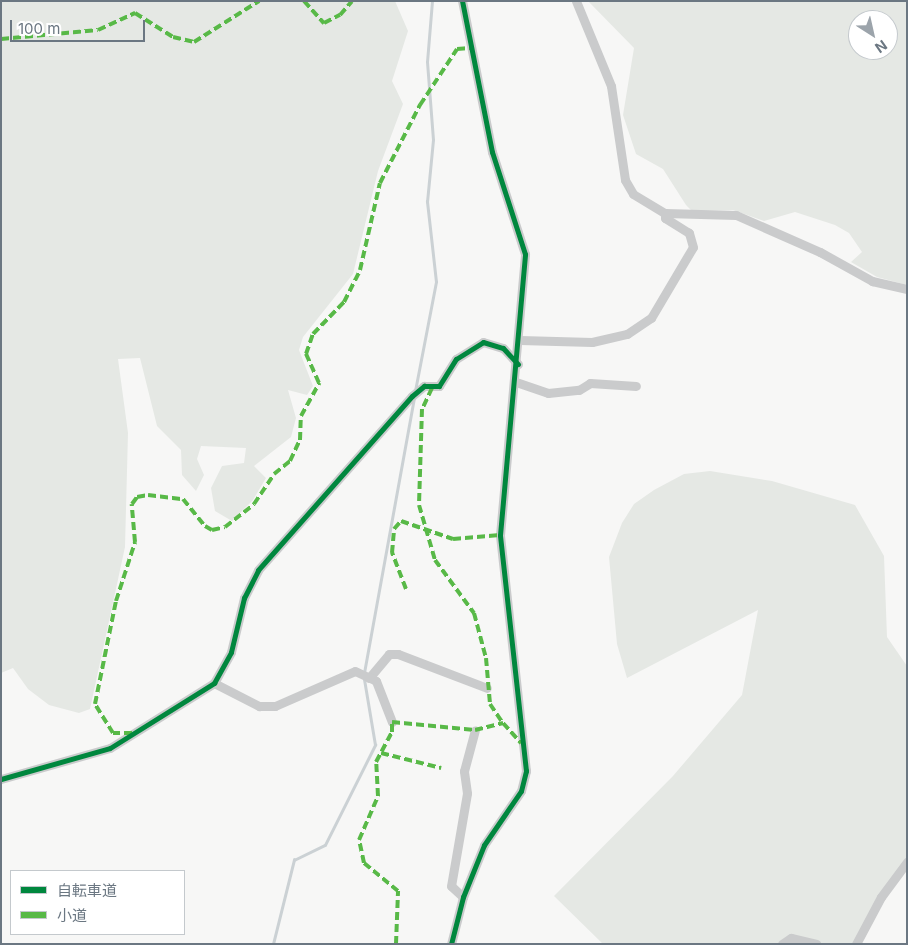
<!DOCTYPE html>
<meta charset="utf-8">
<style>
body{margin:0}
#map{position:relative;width:908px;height:945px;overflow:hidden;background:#f7f7f6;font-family:Inter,"Noto Sans JP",sans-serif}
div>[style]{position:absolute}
.green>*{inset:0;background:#e5e8e4}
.stream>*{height:2.5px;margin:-1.25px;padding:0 1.25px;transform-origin:1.25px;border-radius:1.25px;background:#cbd1d4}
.street>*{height:9px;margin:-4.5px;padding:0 4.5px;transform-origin:4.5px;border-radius:4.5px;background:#cacbcc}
.quiet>*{height:4px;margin-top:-2px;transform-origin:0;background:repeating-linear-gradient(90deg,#58b947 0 8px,transparent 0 12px)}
.cycleway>*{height:5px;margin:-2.5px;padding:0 2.5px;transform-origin:2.5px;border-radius:2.5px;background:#00873e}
span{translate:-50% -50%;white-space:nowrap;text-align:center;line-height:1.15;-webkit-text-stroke:5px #fff;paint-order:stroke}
.frame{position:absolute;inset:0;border:2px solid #6b7782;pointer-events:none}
.legend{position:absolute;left:10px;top:870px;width:175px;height:65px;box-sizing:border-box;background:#fff;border:1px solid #c4c9cd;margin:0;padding:6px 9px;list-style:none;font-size:15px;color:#6b7782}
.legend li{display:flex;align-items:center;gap:10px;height:25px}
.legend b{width:25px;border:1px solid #c4c9cd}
.north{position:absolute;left:848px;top:10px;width:50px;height:50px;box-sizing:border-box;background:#fff;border:1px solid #c4c9cd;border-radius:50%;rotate:145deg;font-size:14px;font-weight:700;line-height:20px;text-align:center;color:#6b7782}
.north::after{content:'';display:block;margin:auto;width:18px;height:22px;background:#9ca4ab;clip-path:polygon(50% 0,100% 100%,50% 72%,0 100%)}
.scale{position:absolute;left:10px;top:20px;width:135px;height:22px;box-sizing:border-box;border:2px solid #6b7782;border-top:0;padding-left:6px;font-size:15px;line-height:18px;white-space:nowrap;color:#6b7782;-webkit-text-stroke:4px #fff;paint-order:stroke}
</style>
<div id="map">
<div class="green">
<i style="clip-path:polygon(1px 1px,395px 1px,408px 31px,392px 81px,403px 104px,378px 171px,353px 274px,303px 337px,299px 350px,313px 386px,307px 395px,288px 390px,296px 418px,291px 437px,254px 466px,266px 478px,253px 500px,232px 521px,215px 511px,211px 488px,222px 466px,244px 463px,246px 448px,201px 446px,197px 459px,204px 475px,196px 491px,182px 475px,181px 450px,157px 426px,140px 358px,118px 359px,128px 433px,125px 547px,90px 709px,79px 713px,49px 705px,28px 689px,13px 668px,1px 673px)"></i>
<i style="clip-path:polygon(evenodd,588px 1px,907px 1px,907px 285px,877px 277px,851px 262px,862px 252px,849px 233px,835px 225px,795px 212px,764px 221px,733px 210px,692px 211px,686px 205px,663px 169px,636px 154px,623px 115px,634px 48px,588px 1px,858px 20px,888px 20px,888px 50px,858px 50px,858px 20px)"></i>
<i style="clip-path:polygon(710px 471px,772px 481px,855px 505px,884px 556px,887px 637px,907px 666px,907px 858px,856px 944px,603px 944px,554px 896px,673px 776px,742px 695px,758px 610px,627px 678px,617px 644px,609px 557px,622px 523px,634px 504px,654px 490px,684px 474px)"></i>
</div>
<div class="stream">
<i style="left:415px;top:391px;width:111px;rotate:-79.1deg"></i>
<i style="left:436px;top:282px;width:81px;rotate:-96.4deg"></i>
<i style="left:427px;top:202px;width:62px;rotate:-84.5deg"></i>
<i style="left:433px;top:140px;width:78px;rotate:-94.4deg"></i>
<i style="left:427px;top:62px;width:61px;rotate:-85.3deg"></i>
<i style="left:364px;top:673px;width:279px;rotate:-79.7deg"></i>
<i style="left:273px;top:944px;width:87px;rotate:-76deg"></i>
<i style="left:294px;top:860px;width:34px;rotate:-26deg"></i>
<i style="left:325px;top:845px;width:112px;rotate:-63.4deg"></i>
<i style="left:375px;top:745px;width:67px;rotate:-99.5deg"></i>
</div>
<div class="street">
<i style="left:576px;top:1px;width:92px;rotate:67.6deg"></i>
<i style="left:611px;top:86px;width:95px;rotate:81.5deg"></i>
<i style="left:625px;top:180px;width:16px;rotate:60deg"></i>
<i style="left:633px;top:194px;width:37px;rotate:31deg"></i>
<i style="left:665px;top:213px;width:71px;rotate:1.6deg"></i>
<i style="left:736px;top:215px;width:92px;rotate:23.8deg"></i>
<i style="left:820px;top:252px;width:60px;rotate:29.1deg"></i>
<i style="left:872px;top:281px;width:36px;rotate:13deg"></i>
<i style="left:520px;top:340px;width:72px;rotate:1.6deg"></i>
<i style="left:592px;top:342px;width:36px;rotate:-13deg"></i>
<i style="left:627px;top:334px;width:29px;rotate:-34deg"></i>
<i style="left:651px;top:318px;width:82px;rotate:-59.4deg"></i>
<i style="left:693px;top:247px;width:15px;rotate:-106deg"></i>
<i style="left:689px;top:233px;width:28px;rotate:-148deg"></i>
<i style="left:665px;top:218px;width:5px;rotate:-90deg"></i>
<i style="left:516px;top:382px;width:34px;rotate:19deg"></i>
<i style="left:548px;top:393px;width:31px;rotate:-6deg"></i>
<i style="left:579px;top:390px;width:13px;rotate:-32deg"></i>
<i style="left:590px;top:383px;width:46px;rotate:3.7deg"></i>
<i style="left:369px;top:678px;width:31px;rotate:-50deg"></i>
<i style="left:389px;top:654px;width:9px"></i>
<i style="left:398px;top:654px;width:95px;rotate:20.9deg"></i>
<i style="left:214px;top:683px;width:51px;rotate:27.1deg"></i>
<i style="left:259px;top:706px;width:16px"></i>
<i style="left:275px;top:706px;width:87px;rotate:-23.6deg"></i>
<i style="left:355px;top:671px;width:23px;rotate:25deg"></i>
<i style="left:376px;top:681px;width:44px;rotate:68.7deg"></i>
<i style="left:1px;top:779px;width:113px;rotate:-15.9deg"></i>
<i style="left:110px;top:748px;width:123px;rotate:-32deg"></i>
<i style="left:214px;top:683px;width:35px;rotate:-61deg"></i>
<i style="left:231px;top:652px;width:56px;rotate:-76.5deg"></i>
<i style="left:244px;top:598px;width:31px;rotate:-63deg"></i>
<i style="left:258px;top:570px;width:232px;rotate:-48.5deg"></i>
<i style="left:412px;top:396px;width:16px;rotate:-40deg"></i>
<i style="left:424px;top:386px;width:15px"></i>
<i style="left:439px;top:386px;width:32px;rotate:-58deg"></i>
<i style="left:456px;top:359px;width:32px;rotate:-32deg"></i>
<i style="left:483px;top:342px;width:21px;rotate:17deg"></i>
<i style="left:503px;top:348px;width:22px;rotate:47deg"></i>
<i style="left:463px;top:897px;width:16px;rotate:-137deg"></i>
<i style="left:451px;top:886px;width:94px;rotate:-80.2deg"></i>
<i style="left:467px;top:793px;width:22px;rotate:-98deg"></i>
<i style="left:464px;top:771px;width:42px;rotate:-75deg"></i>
<i style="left:451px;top:944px;width:49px;rotate:-75.7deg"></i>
<i style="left:463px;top:897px;width:56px;rotate:-68deg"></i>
<i style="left:484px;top:845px;width:65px;rotate:-55.6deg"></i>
<i style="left:521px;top:791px;width:21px;rotate:-76deg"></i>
<i style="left:526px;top:771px;width:237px;rotate:-96.3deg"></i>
<i style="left:500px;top:535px;width:282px;rotate:-84.9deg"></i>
<i style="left:525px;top:254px;width:107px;rotate:-107.9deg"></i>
<i style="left:492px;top:152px;width:154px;rotate:-101.2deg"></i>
<i style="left:782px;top:944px;width:11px;rotate:-34deg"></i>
<i style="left:791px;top:938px;width:26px;rotate:13deg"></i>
<i style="left:856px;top:944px;width:53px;rotate:-62deg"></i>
<i style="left:881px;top:897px;width:44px;rotate:-53.4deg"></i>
</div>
<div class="quiet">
<i style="left:304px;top:1px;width:30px;rotate:48deg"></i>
<i style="left:324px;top:23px;width:18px;rotate:-27deg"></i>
<i style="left:340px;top:15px;width:18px;rotate:-49deg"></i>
<i style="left:1px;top:39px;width:97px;rotate:-5.3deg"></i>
<i style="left:98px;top:30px;width:41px;rotate:-24.7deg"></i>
<i style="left:135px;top:13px;width:45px;rotate:32.3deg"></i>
<i style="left:173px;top:37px;width:22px;rotate:13deg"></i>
<i style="left:194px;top:42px;width:77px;rotate:-32.2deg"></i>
<i style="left:432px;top:388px;width:23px;rotate:115deg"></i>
<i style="left:422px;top:409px;width:96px;rotate:91.8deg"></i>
<i style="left:419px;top:505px;width:57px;rotate:73.8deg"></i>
<i style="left:435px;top:560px;width:66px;rotate:53.7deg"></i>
<i style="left:474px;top:613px;width:47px;rotate:75.1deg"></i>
<i style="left:486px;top:658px;width:46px;rotate:85deg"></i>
<i style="left:490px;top:704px;width:23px;rotate:56deg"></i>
<i style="left:406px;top:589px;width:39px;rotate:-111deg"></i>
<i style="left:392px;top:553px;width:24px;rotate:-85deg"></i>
<i style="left:394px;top:529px;width:11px;rotate:-49deg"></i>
<i style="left:401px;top:521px;width:55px;rotate:19.1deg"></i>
<i style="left:453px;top:539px;width:47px;rotate:-4.9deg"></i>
<i style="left:132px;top:733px;width:19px;rotate:180deg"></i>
<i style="left:113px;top:733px;width:34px;rotate:-122deg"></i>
<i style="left:95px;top:704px;width:105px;rotate:-78.5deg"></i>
<i style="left:116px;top:601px;width:62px;rotate:-72.1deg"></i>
<i style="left:135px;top:542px;width:38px;rotate:-95deg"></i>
<i style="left:132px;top:504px;width:9px;rotate:-54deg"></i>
<i style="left:137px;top:497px;width:11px;rotate:-10deg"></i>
<i style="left:148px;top:495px;width:35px;rotate:7deg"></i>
<i style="left:183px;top:499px;width:35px;rotate:51deg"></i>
<i style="left:205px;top:526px;width:8px;rotate:30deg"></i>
<i style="left:212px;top:530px;width:13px;rotate:-13deg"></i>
<i style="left:225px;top:527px;width:37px;rotate:-38deg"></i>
<i style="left:254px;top:504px;width:36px;rotate:-56deg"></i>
<i style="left:274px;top:474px;width:21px;rotate:-39deg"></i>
<i style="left:290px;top:461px;width:23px;rotate:-65deg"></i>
<i style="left:300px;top:440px;width:24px;rotate:-88deg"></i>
<i style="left:301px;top:416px;width:38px;rotate:-61deg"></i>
<i style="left:319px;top:383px;width:32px;rotate:-114deg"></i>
<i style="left:306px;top:354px;width:21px;rotate:-71deg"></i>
<i style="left:313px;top:334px;width:45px;rotate:-45.9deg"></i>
<i style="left:344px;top:302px;width:36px;rotate:-63deg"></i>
<i style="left:360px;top:270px;width:89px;rotate:-77.1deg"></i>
<i style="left:380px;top:183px;width:88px;rotate:-62.9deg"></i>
<i style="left:420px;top:105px;width:67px;rotate:-56.5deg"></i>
<i style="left:457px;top:49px;width:13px;rotate:-4deg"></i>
<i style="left:381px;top:753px;width:62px;rotate:14deg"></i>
<i style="left:396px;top:944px;width:53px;rotate:-87.8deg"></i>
<i style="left:398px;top:891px;width:44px;rotate:-140.5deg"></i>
<i style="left:364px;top:863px;width:24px;rotate:-102deg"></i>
<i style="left:359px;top:840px;width:48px;rotate:-66.6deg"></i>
<i style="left:378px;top:796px;width:34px;rotate:-93deg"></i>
<i style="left:376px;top:762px;width:34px;rotate:-62deg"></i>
<i style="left:392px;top:732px;width:10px;rotate:-90deg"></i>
<i style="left:392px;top:722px;width:83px;rotate:5.5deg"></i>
<i style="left:475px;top:730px;width:29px;rotate:-14deg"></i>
<i style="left:503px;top:723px;width:27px;rotate:48deg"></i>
</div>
<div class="cycleway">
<i style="left:1px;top:779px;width:113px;rotate:-15.9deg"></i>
<i style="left:110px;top:748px;width:123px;rotate:-32deg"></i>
<i style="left:214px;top:683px;width:35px;rotate:-61deg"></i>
<i style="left:231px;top:652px;width:56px;rotate:-76.5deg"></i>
<i style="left:244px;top:598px;width:31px;rotate:-63deg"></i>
<i style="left:258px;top:570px;width:232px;rotate:-48.5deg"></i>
<i style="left:412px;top:396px;width:16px;rotate:-40deg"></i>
<i style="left:424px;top:386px;width:15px"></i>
<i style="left:439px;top:386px;width:32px;rotate:-58deg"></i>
<i style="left:456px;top:359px;width:32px;rotate:-32deg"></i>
<i style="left:483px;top:342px;width:21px;rotate:17deg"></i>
<i style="left:503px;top:348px;width:22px;rotate:47deg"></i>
<i style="left:451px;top:944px;width:49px;rotate:-75.7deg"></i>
<i style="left:463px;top:897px;width:56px;rotate:-68deg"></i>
<i style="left:484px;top:845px;width:65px;rotate:-55.6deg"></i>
<i style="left:521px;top:791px;width:21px;rotate:-76deg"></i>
<i style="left:526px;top:771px;width:237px;rotate:-96.3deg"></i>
<i style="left:500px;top:535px;width:282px;rotate:-84.9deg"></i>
<i style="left:525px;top:254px;width:107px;rotate:-107.9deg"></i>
<i style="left:492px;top:152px;width:154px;rotate:-101.2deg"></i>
</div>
<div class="frame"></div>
<ul class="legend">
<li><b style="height:6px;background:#00873e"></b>自転車道</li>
<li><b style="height:6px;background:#58b947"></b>小道</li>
</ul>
<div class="north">N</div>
<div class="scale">100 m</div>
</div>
